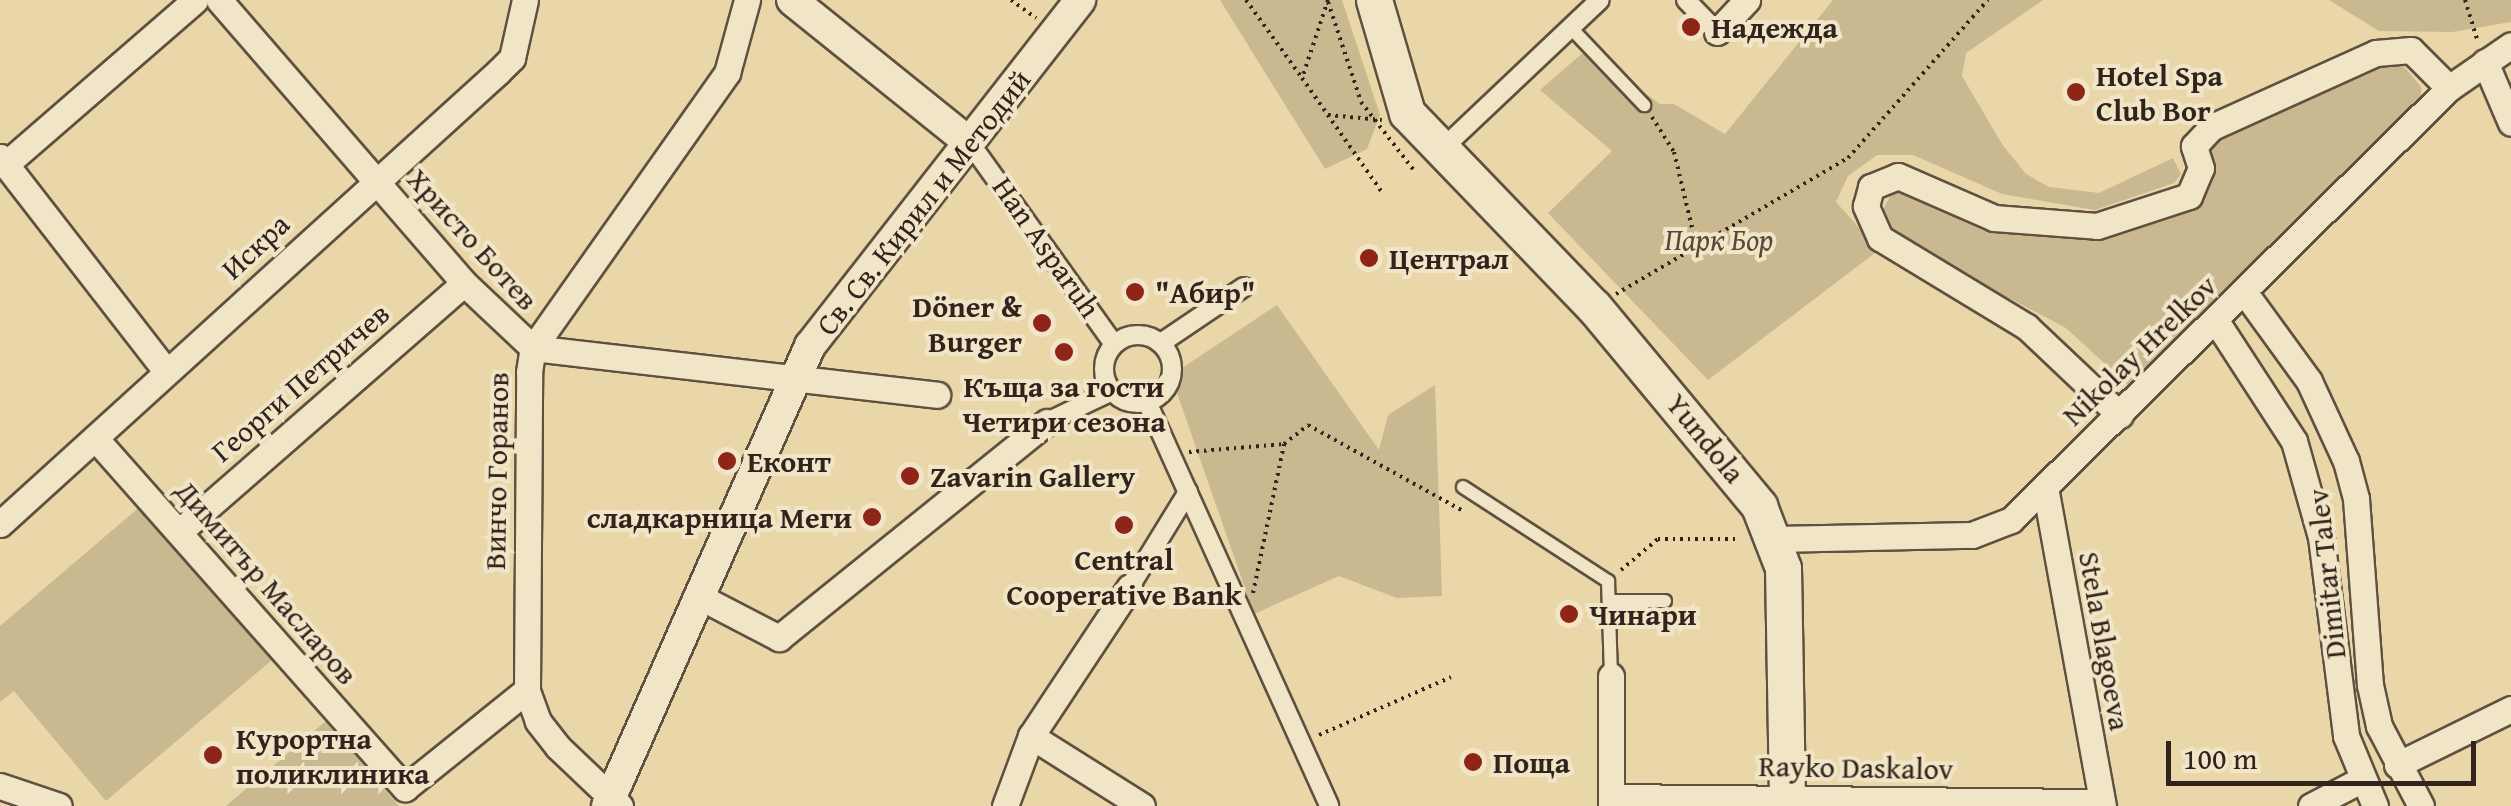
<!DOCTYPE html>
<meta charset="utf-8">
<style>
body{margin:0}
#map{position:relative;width:2511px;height:806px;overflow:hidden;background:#e9d7a9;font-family:"Gentium Book Plus",serif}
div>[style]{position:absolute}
.green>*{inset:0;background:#cab891}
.path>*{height:4px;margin-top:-2px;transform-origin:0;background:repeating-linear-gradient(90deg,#32231c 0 2.5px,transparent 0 7.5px)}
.roads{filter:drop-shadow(2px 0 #60503f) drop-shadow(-2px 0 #60503f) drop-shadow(0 2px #60503f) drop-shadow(0 -2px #60503f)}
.service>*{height:12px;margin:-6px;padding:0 6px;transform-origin:6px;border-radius:6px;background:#f1e5c7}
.pedestrian>*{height:18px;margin:-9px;padding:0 9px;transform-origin:9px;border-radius:9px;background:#f1e5c7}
.pedestrian>.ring{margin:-9px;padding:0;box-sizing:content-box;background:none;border:18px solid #f1e5c7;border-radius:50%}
.minor>*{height:25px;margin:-12.5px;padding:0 12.5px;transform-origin:12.5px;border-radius:12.5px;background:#f1e5c7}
.tertiary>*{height:30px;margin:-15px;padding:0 15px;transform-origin:15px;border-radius:15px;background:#f1e5c7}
.secondary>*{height:35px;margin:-17.5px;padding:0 17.5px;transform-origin:17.5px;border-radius:17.5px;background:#f1e5c7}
.dots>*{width:28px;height:28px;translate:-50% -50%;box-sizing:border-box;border:5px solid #f1e5c7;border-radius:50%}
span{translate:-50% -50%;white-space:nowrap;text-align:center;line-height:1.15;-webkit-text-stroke:8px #f1e5c7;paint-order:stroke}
.poi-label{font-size:30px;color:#32231c;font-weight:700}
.left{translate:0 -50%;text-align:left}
.right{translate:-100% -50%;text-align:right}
.street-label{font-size:30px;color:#32231c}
.park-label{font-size:30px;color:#584839;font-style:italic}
.scale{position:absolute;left:2166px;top:741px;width:310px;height:45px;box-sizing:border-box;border:5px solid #32231c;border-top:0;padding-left:12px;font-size:30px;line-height:35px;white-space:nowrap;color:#32231c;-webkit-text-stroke:8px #f1e5c7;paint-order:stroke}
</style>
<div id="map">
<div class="green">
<i style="clip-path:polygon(1220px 0,1342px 0,1380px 115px,1367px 149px,1325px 169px)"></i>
<i style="clip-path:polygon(1833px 0,2043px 0,1966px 53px,1962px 76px,2002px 144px,2026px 174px,2049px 187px,2099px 193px,2173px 158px,2181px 174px,2174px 183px,2095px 210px,2002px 194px,1913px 155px,1877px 155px,1848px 176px,1836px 202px,1879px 250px,1708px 380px,1548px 213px,1612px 151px,1540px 90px,1586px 50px,1660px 104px,1674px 104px,1725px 134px)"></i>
<i style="clip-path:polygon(2329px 0,2511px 0,2511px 22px,2452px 32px,2379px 31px)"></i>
<i style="clip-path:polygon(2396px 57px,2421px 87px,2421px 103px,2129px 386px,2066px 328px,1935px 259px,1898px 235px,1881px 214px,1897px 182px,1997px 227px,2092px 239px,2189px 205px,2207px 146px,2247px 119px)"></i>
<i style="clip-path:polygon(1277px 305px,1379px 450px,1388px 415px,1435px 385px,1442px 596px,1397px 598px,1339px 576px,1254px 614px,1177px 393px,1182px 368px)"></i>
<i style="clip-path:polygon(142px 505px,273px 659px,106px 801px,14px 691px,0 702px,0 626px)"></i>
<i style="clip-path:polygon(326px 721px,399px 806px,226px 806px)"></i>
</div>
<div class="path">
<i style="left:1011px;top:0;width:31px;rotate:36deg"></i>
<i style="left:1246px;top:0;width:96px;rotate:54.3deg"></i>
<i style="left:1328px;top:0;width:82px;rotate:108.4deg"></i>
<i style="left:1302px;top:78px;width:138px;rotate:55deg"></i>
<i style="left:2465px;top:0;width:41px;rotate:72.9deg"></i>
<i style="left:1328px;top:2px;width:105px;rotate:71.7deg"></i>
<i style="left:1361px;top:102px;width:85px;rotate:52.2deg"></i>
<i style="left:1328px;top:115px;width:54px;rotate:5.3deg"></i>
<i style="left:1652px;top:117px;width:41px;rotate:57.8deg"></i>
<i style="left:1674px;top:152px;width:95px;rotate:76.6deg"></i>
<i style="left:1616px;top:294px;width:269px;rotate:-30.4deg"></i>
<i style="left:1848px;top:158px;width:211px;rotate:-48.5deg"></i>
<i style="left:1189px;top:452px;width:95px;rotate:-4.8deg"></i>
<i style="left:1621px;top:570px;width:48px;rotate:-40deg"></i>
<i style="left:1658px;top:539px;width:82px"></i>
<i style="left:1253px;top:593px;width:152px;rotate:-78.2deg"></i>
<i style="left:1284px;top:444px;width:31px;rotate:-38deg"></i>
<i style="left:1308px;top:425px;width:177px;rotate:29deg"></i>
<i style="left:1319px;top:735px;width:144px;rotate:-23.7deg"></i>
</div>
<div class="roads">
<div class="service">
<i style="left:1570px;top:27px;width:108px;rotate:46.5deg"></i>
<i style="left:1463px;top:487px;width:173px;rotate:33deg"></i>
<i style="left:1608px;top:581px;width:95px;rotate:88.2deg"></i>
<i style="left:1609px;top:601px;width:56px"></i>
</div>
<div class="pedestrian">
<i style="left:1686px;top:0;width:45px;rotate:45.9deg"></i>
<i style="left:970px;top:143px;width:247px;rotate:54.4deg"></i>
<i style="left:1439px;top:152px;width:221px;rotate:-43.4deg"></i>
<i class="ring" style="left:1104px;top:335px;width:50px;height:50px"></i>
<i style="left:1161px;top:343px;width:100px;rotate:-34deg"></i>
<i style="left:1147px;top:402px;width:443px;rotate:65.7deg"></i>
<i style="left:1047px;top:422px;width:72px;rotate:-25.5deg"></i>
<i style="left:1129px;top:588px;width:113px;rotate:-58.4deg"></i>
</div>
<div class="minor">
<i style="left:219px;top:0;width:374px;rotate:49.1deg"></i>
<i style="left:464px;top:283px;width:95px;rotate:43.3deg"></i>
<i style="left:533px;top:348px;width:407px;rotate:6.6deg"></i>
<i style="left:1717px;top:32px;width:44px;rotate:-46.8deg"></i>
<i style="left:2485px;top:62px;width:66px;rotate:66.9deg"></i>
<i style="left:0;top:157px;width:271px;rotate:52.2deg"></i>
<i style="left:6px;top:164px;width:250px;rotate:-40.9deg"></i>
<i style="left:2245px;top:293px;width:109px;rotate:54deg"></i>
<i style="left:2309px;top:381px;width:88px;rotate:65.2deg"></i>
<i style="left:2346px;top:461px;width:39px;rotate:75deg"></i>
<i style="left:2356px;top:499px;width:187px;rotate:85.7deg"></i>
<i style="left:2370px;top:685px;width:42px;rotate:77.6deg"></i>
<i style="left:2379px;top:726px;width:90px;rotate:62.3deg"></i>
<i style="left:2216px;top:321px;width:143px;rotate:57deg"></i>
<i style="left:2294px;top:441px;width:100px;rotate:74.3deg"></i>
<i style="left:2321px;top:537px;width:201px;rotate:82.8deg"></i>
<i style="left:2346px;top:736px;width:76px;rotate:67.5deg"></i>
<i style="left:2120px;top:415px;width:128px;rotate:-136.6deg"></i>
<i style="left:2027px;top:327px;width:172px;rotate:-148.8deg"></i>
<i style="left:1880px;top:238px;width:35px;rotate:-114deg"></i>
<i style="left:1866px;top:206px;width:20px;rotate:-75deg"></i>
<i style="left:1871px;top:187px;width:29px;rotate:-22deg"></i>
<i style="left:1898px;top:176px;width:105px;rotate:23.6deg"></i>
<i style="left:1994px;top:218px;width:103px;rotate:4.4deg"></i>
<i style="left:2097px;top:226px;width:97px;rotate:-18.1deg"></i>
<i style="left:2189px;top:196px;width:30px;rotate:-67deg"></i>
<i style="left:2201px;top:168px;width:23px;rotate:-108deg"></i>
<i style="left:2194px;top:146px;width:26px;rotate:-47deg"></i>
<i style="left:2212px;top:127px;width:180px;rotate:-24.3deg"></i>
<i style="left:2376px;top:53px;width:35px;rotate:-5deg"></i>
<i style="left:2411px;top:50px;width:54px;rotate:45deg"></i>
<i style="left:95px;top:438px;width:468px;rotate:48.5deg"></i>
<i style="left:405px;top:788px;width:156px;rotate:-38.8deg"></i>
<i style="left:2045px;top:487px;width:324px;rotate:79.7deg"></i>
<i style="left:0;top:524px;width:673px;rotate:-42.23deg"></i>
<i style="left:498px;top:72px;width:20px;rotate:-45deg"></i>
<i style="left:512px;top:58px;width:59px;rotate:-77.4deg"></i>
<i style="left:180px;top:531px;width:377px;rotate:-41.1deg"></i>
<i style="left:1775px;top:539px;width:197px;rotate:-1.2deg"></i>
<i style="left:1972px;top:535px;width:42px;rotate:-21deg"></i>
<i style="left:2011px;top:520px;width:615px;rotate:-44.6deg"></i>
<i style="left:2449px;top:88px;width:75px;rotate:-34.7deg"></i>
<i style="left:702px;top:598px;width:87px;rotate:27.5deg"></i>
<i style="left:779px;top:638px;width:344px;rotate:-38.9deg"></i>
<i style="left:1611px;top:676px;width:130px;rotate:90deg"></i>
<i style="left:1031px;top:736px;width:178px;rotate:-56.5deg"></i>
<i style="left:2397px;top:765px;width:127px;rotate:-26.2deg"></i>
<i style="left:0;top:786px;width:62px;rotate:18.7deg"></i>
<i style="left:1611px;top:797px;width:489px;rotate:0.6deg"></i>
<i style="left:620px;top:806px;width:86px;rotate:-136.4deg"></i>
<i style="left:558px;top:747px;width:33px;rotate:-128deg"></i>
<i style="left:538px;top:721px;width:33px;rotate:-110deg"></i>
<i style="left:527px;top:690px;width:318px;rotate:-89.6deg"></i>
<i style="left:529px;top:372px;width:24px;rotate:-81deg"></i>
<i style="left:533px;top:348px;width:337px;rotate:-54.8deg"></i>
<i style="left:727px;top:73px;width:76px;rotate:-74.7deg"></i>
<i style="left:1005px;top:806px;width:75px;rotate:-69.6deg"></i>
<i style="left:1031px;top:736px;width:131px;rotate:32.2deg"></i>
<i style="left:2311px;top:806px;width:56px;rotate:-27.5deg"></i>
</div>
<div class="tertiary">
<i style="left:792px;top:0;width:228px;rotate:38.8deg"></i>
<i style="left:607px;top:806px;width:503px;rotate:-66.19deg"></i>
<i style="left:810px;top:346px;width:439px;rotate:-52deg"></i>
</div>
<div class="secondary">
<i style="left:1374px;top:0;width:118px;rotate:73.7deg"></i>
<i style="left:1407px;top:113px;width:269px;rotate:46.1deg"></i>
<i style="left:1594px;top:307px;width:259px;rotate:50.3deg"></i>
<i style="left:1759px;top:506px;width:66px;rotate:68.8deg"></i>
<i style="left:1783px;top:568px;width:238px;rotate:89deg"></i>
</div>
</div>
<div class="dots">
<i style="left:1691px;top:27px;background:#8f2418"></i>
<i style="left:2076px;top:92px;background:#8f2418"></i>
<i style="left:1369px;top:258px;background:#8f2418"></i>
<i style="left:1135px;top:292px;background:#8f2418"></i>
<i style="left:1042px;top:323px;background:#8f2418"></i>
<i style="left:1064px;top:352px;background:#8f2418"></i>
<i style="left:727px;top:461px;background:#8f2418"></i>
<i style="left:910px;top:476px;background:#8f2418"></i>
<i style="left:872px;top:517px;background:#8f2418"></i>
<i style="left:1124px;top:525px;background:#8f2418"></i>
<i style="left:1569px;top:614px;background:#8f2418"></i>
<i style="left:213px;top:755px;background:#8f2418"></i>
<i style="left:1473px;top:762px;background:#8f2418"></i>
</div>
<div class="poi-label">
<span class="left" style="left:1711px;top:27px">Надежда</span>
<span class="left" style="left:2096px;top:92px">Hotel Spa<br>Club Bor</span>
<span class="left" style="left:1389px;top:258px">Централ</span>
<span class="left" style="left:1155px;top:292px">"Абир"</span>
<span class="right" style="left:1022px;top:323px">Döner &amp;<br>Burger</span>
<span style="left:1064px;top:403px">Къща за гости<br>Четири сезона</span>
<span class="left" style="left:747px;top:461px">Еконт</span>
<span class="left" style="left:930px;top:476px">Zavarin Gallery</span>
<span class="right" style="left:852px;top:517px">сладкарница Меги</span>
<span style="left:1124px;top:576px">Central<br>Cooperative Bank</span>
<span class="left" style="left:1589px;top:614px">Чинари</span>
<span class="left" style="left:236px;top:755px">Курортна<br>поликлиника</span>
<span class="left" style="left:1493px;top:762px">Поща</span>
</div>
<div class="street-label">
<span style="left:923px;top:202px;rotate:-52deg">Св. Св. Кирил и Методий</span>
<span style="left:473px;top:239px;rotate:48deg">Христо Ботев</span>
<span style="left:255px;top:246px;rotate:-43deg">Искра</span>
<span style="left:1047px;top:247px;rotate:55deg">Han Asparuh</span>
<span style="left:2139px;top:350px;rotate:-44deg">Nikolay Hrelkov</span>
<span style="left:300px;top:382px;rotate:-41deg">Георги Петричев</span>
<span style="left:1706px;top:438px;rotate:51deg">Yundola</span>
<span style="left:496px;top:471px;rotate:-89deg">Винчо Горанов</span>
<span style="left:2326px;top:574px;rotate:-96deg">Dimitar Talev</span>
<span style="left:267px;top:582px;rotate:49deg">Димитър Масларов</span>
<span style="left:2105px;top:641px;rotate:80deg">Stela Blagoeva</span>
<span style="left:1856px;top:767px;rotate:1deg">Rayko Daskalov</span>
</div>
<div class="park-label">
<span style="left:1719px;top:239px">Парк Бор</span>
</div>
<div class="scale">100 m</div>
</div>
